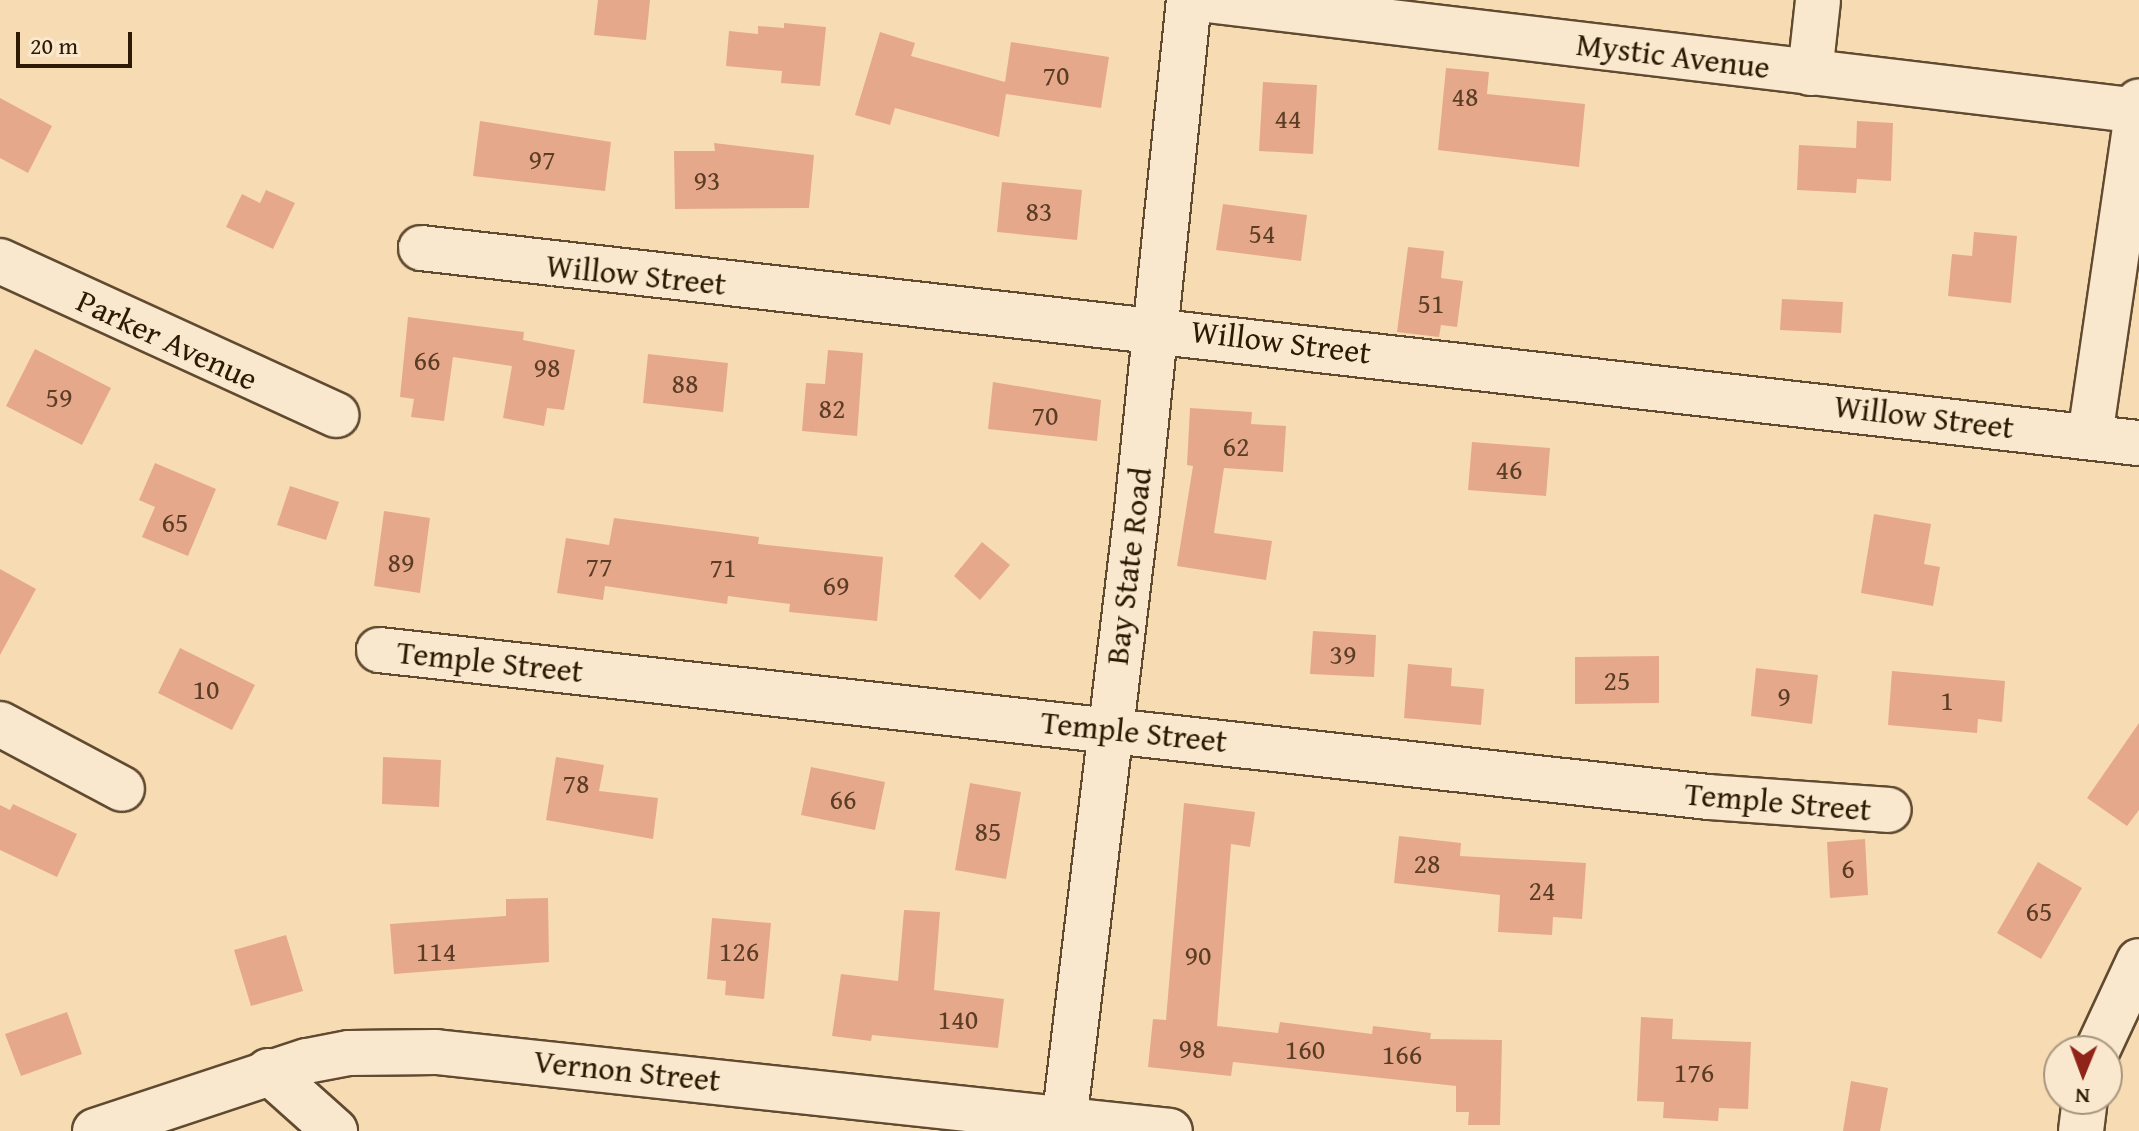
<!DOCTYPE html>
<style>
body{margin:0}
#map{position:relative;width:2139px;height:1131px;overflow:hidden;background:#f7dcb3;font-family:"Gentium Book Plus",serif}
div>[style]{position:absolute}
.building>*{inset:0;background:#e6a88b}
.roads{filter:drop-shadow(2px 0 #604a30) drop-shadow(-2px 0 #604a30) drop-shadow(0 2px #604a30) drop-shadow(0 -2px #604a30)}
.street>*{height:44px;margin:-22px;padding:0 22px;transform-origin:22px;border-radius:22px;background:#fae8ce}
.secondary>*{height:44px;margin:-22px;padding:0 22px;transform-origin:22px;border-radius:22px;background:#fae8ce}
span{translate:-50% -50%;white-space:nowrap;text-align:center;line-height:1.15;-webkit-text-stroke:8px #fae8ce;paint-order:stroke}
.number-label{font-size:28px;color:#5b3d26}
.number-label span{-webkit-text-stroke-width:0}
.street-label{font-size:32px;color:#2d1904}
.north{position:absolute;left:2043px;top:1035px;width:80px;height:80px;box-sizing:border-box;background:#fae8ce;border:2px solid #a8957d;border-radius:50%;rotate:181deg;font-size:22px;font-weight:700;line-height:32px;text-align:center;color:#2d1904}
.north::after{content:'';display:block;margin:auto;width:28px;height:36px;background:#8f2418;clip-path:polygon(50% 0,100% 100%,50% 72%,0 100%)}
.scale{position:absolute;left:16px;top:32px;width:116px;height:36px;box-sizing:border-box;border:4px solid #2d1904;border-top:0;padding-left:10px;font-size:24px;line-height:28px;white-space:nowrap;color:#2d1904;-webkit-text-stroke:6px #fae8ce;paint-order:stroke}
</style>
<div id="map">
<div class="building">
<i style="clip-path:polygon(598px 0,650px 0,646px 40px,594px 35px)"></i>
<i style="clip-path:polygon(784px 23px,826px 27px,820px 86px,781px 83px,782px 71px,726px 66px,729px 31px,758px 34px,758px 26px,784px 28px)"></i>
<i style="clip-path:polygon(880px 32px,915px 43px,911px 56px,1005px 82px,1011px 42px,1109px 57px,1101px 108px,1006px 94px,999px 137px,895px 108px,890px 125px,855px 115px)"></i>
<i style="clip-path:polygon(1446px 68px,1489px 72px,1487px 94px,1585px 104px,1579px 167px,1438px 150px)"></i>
<i style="clip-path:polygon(1263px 82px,1317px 85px,1313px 154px,1259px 151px)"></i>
<i style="clip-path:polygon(0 98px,52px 126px,28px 173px,0 158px)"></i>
<i style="clip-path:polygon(480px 121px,611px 142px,605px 191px,473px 176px)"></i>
<i style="clip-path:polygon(1857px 121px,1893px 123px,1891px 181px,1857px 179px,1856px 193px,1797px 190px,1799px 145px,1856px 148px)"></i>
<i style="clip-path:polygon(714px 143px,814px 155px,809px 208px,675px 209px,674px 151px,715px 151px)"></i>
<i style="clip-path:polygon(1002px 182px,1082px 190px,1077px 240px,997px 232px)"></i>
<i style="clip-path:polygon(266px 190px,295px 203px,273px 249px,226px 227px,242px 194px,260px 203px)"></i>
<i style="clip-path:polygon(1223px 204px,1307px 215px,1301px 261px,1216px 250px)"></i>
<i style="clip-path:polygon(1974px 232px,2017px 236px,2011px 303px,1948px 296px,1952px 254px,1972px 256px)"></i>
<i style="clip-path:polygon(1408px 247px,1444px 251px,1441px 278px,1463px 281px,1457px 327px,1441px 325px,1439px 337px,1397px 332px)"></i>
<i style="clip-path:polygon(1782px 299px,1843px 302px,1841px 333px,1780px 330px)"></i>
<i style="clip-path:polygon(408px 317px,524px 332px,523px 340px,575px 350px,564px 410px,547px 408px,544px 426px,503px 418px,512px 366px,453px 357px,444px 421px,411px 417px,414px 399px,400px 397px)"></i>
<i style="clip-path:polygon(35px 349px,111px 388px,82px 445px,6px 406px)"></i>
<i style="clip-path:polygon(828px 350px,863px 353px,857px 436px,802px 431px,806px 383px,825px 384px)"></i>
<i style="clip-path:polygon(648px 354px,728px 363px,723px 412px,643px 403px)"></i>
<i style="clip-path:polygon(993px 382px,1101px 400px,1097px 441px,988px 429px)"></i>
<i style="clip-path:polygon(1190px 408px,1252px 412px,1251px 424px,1286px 426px,1283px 472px,1224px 468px,1214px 533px,1272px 541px,1266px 580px,1177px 566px,1193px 466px,1187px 465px)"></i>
<i style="clip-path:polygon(1472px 442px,1550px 448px,1546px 496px,1468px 490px)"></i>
<i style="clip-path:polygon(155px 463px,216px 489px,188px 556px,142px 537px,155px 507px,139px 500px)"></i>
<i style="clip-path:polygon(290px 486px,339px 502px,326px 540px,277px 525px)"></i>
<i style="clip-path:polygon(384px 511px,430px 518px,420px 593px,374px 586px)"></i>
<i style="clip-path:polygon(1874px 514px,1931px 524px,1924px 564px,1940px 567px,1933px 606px,1861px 593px)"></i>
<i style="clip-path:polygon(614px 518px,759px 537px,758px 544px,883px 557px,877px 621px,789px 612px,790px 604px,728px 596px,727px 604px,605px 586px,603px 600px,557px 593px,566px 538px,609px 545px)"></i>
<i style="clip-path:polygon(982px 542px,1010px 565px,980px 600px,954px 576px)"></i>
<i style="clip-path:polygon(0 569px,36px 589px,0 655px)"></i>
<i style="clip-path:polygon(1313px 631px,1376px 635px,1374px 677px,1310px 674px)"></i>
<i style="clip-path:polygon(180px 648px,255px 685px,232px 730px,158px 693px)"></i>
<i style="clip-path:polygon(1659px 656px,1659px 703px,1575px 704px,1575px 657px)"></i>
<i style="clip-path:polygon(1408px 664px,1452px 668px,1451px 686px,1484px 689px,1481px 725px,1404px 718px)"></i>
<i style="clip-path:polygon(1756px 668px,1818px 675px,1812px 724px,1751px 716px)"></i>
<i style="clip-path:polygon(1892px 671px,2005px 681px,2002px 722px,1978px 719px,1977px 733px,1888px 725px)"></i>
<i style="clip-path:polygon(2139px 723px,2139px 810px,2127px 826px,2087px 798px)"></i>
<i style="clip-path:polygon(383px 757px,441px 760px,439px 807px,382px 804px)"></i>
<i style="clip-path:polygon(556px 757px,604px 765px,599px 791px,658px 798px,653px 839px,546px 820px)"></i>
<i style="clip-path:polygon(811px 767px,885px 782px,875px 830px,801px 815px)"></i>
<i style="clip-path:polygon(970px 783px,1021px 792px,1006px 879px,955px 870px)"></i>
<i style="clip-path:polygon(1184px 803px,1255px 812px,1250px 847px,1231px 844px,1217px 1026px,1278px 1033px,1280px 1022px,1372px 1034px,1373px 1026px,1431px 1033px,1430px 1039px,1502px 1040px,1500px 1125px,1468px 1125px,1469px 1112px,1456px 1112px,1456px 1086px,1233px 1062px,1231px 1076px,1148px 1067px,1153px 1019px,1166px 1020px)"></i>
<i style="clip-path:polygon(13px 804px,77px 834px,57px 877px,0 850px,0 805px,10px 810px)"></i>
<i style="clip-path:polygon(1399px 836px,1461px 843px,1460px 856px,1586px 863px,1582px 919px,1553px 917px,1552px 935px,1498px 932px,1500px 895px,1394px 883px)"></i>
<i style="clip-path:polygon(1865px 839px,1868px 895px,1830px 898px,1827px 842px)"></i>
<i style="clip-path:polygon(2038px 862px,2082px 888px,2041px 959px,1997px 933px)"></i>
<i style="clip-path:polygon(548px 898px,549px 962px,394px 974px,390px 924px,506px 916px,506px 899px)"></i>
<i style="clip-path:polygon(904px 910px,940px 912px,934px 990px,1004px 999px,998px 1048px,872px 1035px,871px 1041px,832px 1036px,841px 974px,898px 981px)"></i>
<i style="clip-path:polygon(712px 918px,771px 923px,764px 999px,725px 995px,726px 981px,707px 979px)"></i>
<i style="clip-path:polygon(286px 935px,303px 991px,251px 1006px,234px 950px)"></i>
<i style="clip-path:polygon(67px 1012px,82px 1054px,21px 1076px,5px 1034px)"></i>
<i style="clip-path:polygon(1641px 1017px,1673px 1019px,1672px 1039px,1751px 1042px,1748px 1109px,1719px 1108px,1718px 1121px,1663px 1118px,1664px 1102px,1637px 1101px)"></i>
<i style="clip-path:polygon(1851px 1081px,1888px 1088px,1880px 1131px,1843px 1131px)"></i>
</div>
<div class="roads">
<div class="street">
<i style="left:1207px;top:0;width:939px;rotate:6.79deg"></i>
<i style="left:1810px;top:73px;width:73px;rotate:-83.7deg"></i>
<i style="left:421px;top:248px;width:1729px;rotate:6.48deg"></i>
<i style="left:0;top:261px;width:370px;rotate:24.6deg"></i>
<i style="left:2090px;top:436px;width:338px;rotate:-81.7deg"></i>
<i style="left:379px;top:650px;width:1337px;rotate:6.31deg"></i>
<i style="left:1708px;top:797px;width:181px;rotate:4.1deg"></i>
<i style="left:0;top:724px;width:138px;rotate:28deg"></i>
<i style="left:268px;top:1071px;width:90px;rotate:41.8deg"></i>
<i style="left:95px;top:1131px;width:223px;rotate:-18.3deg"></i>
<i style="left:307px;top:1061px;width:43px;rotate:-10.8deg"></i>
<i style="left:349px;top:1053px;width:87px;rotate:-0.7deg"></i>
<i style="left:436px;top:1052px;width:738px;rotate:6.14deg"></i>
<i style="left:1063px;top:1131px;width:625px;rotate:-83.2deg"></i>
<i style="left:1137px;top:510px;width:513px;rotate:-84.18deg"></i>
</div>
<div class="secondary">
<i style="left:2097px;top:1051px;width:99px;rotate:-65deg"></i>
<i style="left:2081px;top:1131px;width:32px;rotate:-83deg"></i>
</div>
</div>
<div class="number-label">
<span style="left:1056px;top:75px">70</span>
<span style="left:1465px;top:96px">48</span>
<span style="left:1288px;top:118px">44</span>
<span style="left:542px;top:159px">97</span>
<span style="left:707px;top:180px">93</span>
<span style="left:1039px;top:211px">83</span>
<span style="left:1262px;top:233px">54</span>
<span style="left:1431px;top:303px">51</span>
<span style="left:427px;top:360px">66</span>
<span style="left:547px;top:367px">98</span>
<span style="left:685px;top:383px">88</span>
<span style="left:59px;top:397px">59</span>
<span style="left:832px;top:408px">82</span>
<span style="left:1045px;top:415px">70</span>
<span style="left:1236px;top:446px">62</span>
<span style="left:1509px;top:469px">46</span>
<span style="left:175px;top:522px">65</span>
<span style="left:401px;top:562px">89</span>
<span style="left:599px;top:566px">77</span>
<span style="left:723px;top:567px">71</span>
<span style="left:836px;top:585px">69</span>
<span style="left:1343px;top:654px">39</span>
<span style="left:1617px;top:680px">25</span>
<span style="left:206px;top:689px">10</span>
<span style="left:1784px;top:696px">9</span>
<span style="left:1947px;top:700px">1</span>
<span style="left:576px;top:783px">78</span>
<span style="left:843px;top:799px">66</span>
<span style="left:988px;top:831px">85</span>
<span style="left:1427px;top:863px">28</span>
<span style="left:1848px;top:868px">6</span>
<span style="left:1542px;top:890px">24</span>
<span style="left:2039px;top:911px">65</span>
<span style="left:436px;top:951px">114</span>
<span style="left:739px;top:951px">126</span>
<span style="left:1198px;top:955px">90</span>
<span style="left:958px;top:1019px">140</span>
<span style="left:1192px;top:1048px">98</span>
<span style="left:1305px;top:1049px">160</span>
<span style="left:1402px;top:1054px">166</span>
<span style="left:1694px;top:1072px">176</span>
</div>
<div class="street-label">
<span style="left:1673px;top:56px;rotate:7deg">Mystic Avenue</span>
<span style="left:636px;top:275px;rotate:6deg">Willow Street</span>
<span style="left:167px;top:340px;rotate:25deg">Parker Avenue</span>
<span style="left:1281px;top:342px;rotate:7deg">Willow Street</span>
<span style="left:1924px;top:417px;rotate:7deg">Willow Street</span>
<span style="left:1129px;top:566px;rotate:-83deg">Bay State Road</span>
<span style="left:490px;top:662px;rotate:6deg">Temple Street</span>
<span style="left:1134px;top:732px;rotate:6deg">Temple Street</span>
<span style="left:1778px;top:802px;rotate:5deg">Temple Street</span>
<span style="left:627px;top:1071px;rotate:6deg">Vernon Street</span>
</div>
<div class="north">N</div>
<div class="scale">20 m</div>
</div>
